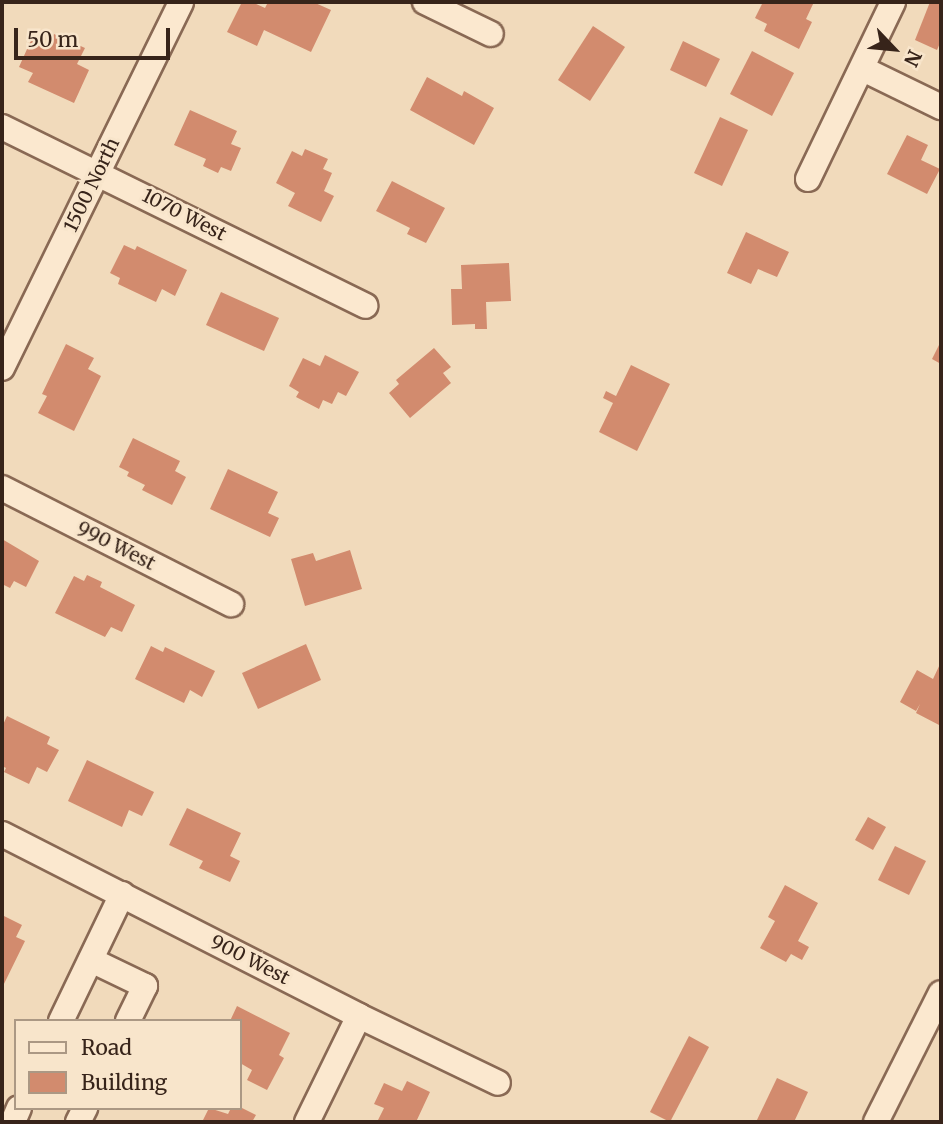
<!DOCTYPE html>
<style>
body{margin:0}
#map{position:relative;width:943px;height:1124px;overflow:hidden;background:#f1dabb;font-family:Merriweather,serif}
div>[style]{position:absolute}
.building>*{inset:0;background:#d28b6e}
.roads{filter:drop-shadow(2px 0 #896954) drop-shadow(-2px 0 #896954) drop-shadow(0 2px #896954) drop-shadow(0 -2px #896954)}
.minor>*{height:24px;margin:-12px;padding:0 12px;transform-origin:12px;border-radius:12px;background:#fbe8cf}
span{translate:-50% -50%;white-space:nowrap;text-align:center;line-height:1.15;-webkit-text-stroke:6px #f8e5cb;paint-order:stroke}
.street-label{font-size:19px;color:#37241a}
.frame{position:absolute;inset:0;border:4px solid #37241a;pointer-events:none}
.legend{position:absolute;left:14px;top:1019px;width:228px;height:91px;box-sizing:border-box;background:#f8e5cb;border:2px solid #ab9884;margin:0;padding:9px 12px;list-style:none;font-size:21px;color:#37241a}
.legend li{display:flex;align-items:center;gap:14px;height:35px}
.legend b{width:35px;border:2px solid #ab9884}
.north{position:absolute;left:859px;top:14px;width:70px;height:70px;-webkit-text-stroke:5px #f8e5cb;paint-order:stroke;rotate:116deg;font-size:19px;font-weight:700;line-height:28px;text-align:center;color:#37241a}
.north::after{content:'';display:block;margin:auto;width:24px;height:32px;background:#37241a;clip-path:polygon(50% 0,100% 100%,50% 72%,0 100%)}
.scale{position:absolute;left:14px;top:28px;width:156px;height:32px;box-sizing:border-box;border:4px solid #37241a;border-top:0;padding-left:9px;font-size:21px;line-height:24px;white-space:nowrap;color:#37241a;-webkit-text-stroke:5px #f8e5cb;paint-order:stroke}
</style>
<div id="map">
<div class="building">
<i style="clip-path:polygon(242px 2px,252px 2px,265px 8px,268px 2px,313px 2px,331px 10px,311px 52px,264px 30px,257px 46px,227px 32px)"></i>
<i style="clip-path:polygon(763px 2px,814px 2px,806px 19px,812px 22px,799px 49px,764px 31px,767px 24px,755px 18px)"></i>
<i style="clip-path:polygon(930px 2px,941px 2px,941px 41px,937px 50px,915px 40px)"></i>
<i style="clip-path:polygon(593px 26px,625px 47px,590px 101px,558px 80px)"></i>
<i style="clip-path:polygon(54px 34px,85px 48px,77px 64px,89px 70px,74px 103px,28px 82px,33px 73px,19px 67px,32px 38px,48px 46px)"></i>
<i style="clip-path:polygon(683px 41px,720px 59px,706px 87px,670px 70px)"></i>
<i style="clip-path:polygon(752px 51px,794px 73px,772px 116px,730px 94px)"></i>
<i style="clip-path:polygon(427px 77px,462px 96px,464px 91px,494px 108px,474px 145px,410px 110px)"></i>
<i style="clip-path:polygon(190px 110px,237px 131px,231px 144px,241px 148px,231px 171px,221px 167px,218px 173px,203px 166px,206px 159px,174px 145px)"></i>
<i style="clip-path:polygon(720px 117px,748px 130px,722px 186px,694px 173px)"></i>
<i style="clip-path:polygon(907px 135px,928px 145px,921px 160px,940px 169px,927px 194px,887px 174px)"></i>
<i style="clip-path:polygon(305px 149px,328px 159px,323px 169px,332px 173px,324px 191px,334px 196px,321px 222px,288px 206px,295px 193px,276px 183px,292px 151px,302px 156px)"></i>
<i style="clip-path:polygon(392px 181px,445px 208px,426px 243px,407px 234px,410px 228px,376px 211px)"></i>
<i style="clip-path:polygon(746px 232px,789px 252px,777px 277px,758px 269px,751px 284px,727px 273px)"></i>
<i style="clip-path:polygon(124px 245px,135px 250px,137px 246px,187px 270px,175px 296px,162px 289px,156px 302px,118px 284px,120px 278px,110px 273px)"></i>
<i style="clip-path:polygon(509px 263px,511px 301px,486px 302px,487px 329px,475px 329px,475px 324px,452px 325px,451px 289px,462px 289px,461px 265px)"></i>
<i style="clip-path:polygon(221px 292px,279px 318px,264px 351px,206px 325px)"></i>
<i style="clip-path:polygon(941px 341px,941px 364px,932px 359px)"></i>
<i style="clip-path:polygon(66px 344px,94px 358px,88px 369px,101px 376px,74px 431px,38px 413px,47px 396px,42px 394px)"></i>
<i style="clip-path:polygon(434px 348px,451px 367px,443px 373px,451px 383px,410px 418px,389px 393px,399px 384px,396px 380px)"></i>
<i style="clip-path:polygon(325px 355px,359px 372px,346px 396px,338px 392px,332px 404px,323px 400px,319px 409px,296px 397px,299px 392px,289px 386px,303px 358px,320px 366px)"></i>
<i style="clip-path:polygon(631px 365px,670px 384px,637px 451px,599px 432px,613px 403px,603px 398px,606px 391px,616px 396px)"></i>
<i style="clip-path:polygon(133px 438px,180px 461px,175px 471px,186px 477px,172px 505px,142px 490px,145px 485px,127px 476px,129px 472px,119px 467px)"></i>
<i style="clip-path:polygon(228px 469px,278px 492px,268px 513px,279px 518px,270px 537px,210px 509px)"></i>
<i style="clip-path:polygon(2px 539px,39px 561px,26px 587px,14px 581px,10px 588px,2px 584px)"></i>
<i style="clip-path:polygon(350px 550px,362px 589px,305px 606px,291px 559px,313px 553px,316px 561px)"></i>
<i style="clip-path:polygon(87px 575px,102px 582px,100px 587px,135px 605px,122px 632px,111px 627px,105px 637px,55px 613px,74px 576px,84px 581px)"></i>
<i style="clip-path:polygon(306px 644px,321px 680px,258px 709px,242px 673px)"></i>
<i style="clip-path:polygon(151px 646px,163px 652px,165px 647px,215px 671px,202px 697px,190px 690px,184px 703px,135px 679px)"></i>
<i style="clip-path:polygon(941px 662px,941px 726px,916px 713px,920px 704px,916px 711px,900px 702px,917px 670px,933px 679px)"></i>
<i style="clip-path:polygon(7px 716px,50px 737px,47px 744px,59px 750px,47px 772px,37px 767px,29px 784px,4px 772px,6px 768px,2px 766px,2px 727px)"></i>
<i style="clip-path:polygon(87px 760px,154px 792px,142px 816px,129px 810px,122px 827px,68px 801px)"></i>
<i style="clip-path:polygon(187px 808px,241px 833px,230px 856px,240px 861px,230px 882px,199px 868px,203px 861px,169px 845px)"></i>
<i style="clip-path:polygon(868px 817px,886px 827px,873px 850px,855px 840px)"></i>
<i style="clip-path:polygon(895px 846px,926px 861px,909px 895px,878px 880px)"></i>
<i style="clip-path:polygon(785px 885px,818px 903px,798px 941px,809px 947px,802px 960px,791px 954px,786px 962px,760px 948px,775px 921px,768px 917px)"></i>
<i style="clip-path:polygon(2px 915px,22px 925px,16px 937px,25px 941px,2px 988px)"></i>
<i style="clip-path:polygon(237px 1006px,290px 1033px,279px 1055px,284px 1058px,267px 1090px,247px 1080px,252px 1070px,240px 1063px,240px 1021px,230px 1021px)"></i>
<i style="clip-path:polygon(689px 1036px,709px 1047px,670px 1122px,650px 1112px)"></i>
<i style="clip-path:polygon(777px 1078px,808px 1092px,794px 1122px,756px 1122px)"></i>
<i style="clip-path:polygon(407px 1081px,430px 1092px,416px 1122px,377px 1122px,384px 1108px,374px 1104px,384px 1083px,402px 1091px)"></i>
<i style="clip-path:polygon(240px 1107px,256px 1115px,252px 1122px,202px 1122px,209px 1108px,228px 1114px,231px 1108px)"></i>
</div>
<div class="roads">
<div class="minor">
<i style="left:425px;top:2px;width:73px;rotate:25.9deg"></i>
<i style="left:863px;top:69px;width:87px;rotate:26deg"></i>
<i style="left:2px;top:127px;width:405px;rotate:26.2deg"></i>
<i style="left:808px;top:179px;width:196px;rotate:-64.3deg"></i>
<i style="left:2px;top:368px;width:407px;rotate:-63.9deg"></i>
<i style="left:2px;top:488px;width:257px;rotate:26.9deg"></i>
<i style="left:2px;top:834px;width:401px;rotate:27deg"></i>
<i style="left:359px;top:1016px;width:154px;rotate:25.7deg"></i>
<i style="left:91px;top:960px;width:60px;rotate:25.7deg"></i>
<i style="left:145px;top:986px;width:39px;rotate:116deg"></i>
<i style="left:61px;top:1021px;width:141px;rotate:-64.3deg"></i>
<i style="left:13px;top:1122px;width:15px;rotate:-67deg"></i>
<i style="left:78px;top:1122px;width:16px;rotate:-63deg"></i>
<i style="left:307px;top:1122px;width:118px;rotate:-63.9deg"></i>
<i style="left:876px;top:1122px;width:144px;rotate:-63.3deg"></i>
</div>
</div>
<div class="street-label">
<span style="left:92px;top:185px;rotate:-64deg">1500 North</span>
<span style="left:184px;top:215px;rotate:27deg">1070 West</span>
<span style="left:116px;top:546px;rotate:27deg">990 West</span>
<span style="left:250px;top:960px;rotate:27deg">900 West</span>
</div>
<div class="frame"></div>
<ul class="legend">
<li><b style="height:9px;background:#fbe8cf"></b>Road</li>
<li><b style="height:19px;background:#d28b6e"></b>Building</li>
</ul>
<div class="north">N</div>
<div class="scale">50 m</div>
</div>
